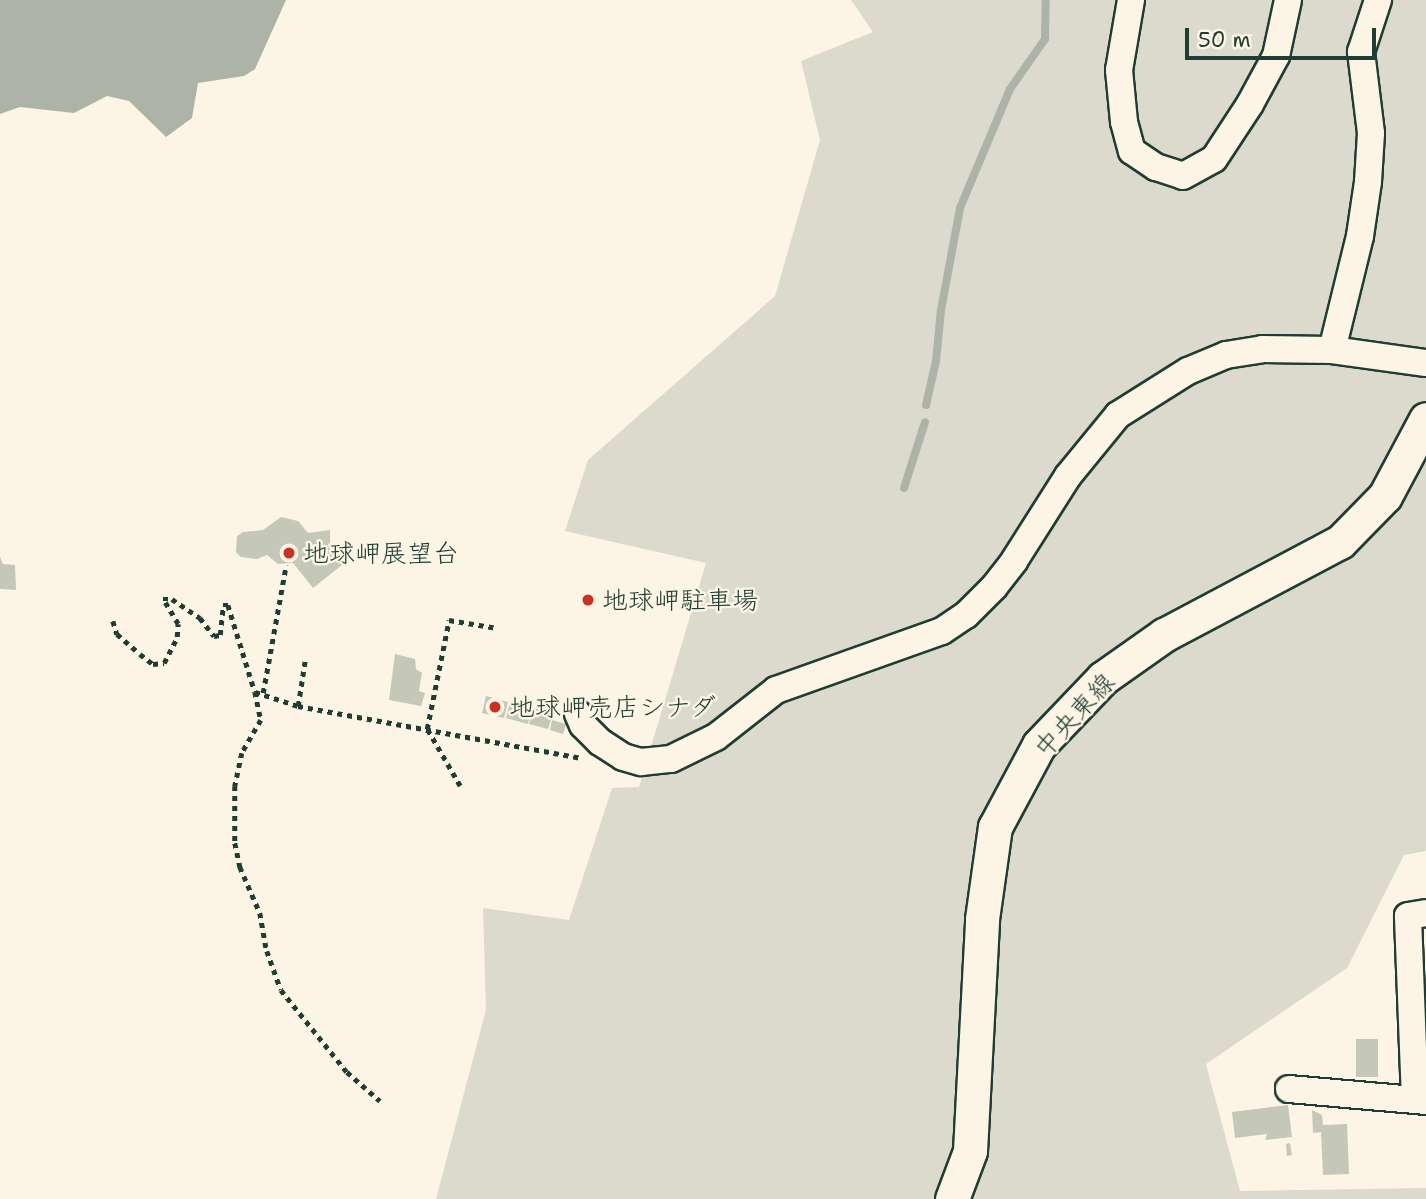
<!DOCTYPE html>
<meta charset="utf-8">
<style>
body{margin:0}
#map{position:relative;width:1426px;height:1199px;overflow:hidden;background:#fcf5e5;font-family:"Shantell Sans","Klee One",sans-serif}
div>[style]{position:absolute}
.green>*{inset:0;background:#dcdacc}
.water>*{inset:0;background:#aeb3a7}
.stream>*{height:8px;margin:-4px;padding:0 4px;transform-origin:4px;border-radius:4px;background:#aeb3a7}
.building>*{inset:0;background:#c5c7b9}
.path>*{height:4.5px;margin-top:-2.25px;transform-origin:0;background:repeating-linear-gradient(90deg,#1f3d34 0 5px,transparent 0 10px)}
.roads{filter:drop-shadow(2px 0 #1f3d34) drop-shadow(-2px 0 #1f3d34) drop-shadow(0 2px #1f3d34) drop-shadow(0 -2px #1f3d34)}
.minor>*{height:26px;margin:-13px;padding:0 13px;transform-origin:13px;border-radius:13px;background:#fcf5e5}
.tertiary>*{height:33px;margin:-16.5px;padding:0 16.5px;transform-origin:16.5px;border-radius:16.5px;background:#fcf5e5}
.dots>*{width:19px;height:19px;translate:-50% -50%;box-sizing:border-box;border:4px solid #fcf5e5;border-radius:50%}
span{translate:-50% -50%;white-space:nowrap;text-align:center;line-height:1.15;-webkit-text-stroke:5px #fcf5e5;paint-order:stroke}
.poi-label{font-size:26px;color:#1f3d34}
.left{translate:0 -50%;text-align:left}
.street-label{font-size:26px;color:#1f3d34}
.scale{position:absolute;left:1185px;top:28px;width:191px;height:32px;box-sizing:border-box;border:4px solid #1f3d34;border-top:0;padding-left:9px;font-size:21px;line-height:24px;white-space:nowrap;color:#1f3d34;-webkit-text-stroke:5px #fcf5e5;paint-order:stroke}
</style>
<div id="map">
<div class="green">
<i style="clip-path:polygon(851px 0,1426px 0,1426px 851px,1404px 855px,1347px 968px,1206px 1064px,1240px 1191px,1426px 1188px,1426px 1199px,436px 1199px,486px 1010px,483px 908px,569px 920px,612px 788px,639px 787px,706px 563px,565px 531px,588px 460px,775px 296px,820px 140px,801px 61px,873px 32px)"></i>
</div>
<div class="water">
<i style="clip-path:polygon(0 0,286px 0,255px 69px,244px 76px,198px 83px,192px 118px,166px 137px,129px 101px,107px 96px,74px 113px,20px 107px,0 114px)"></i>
</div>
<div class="stream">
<i style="left:926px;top:405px;width:45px;rotate:-77.2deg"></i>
<i style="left:936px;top:361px;width:51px;rotate:-84.4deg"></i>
<i style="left:941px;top:310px;width:104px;rotate:-79.4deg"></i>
<i style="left:960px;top:208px;width:129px;rotate:-67.2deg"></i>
<i style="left:1010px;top:89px;width:61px;rotate:-55deg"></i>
<i style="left:1045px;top:39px;width:39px;rotate:-89deg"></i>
<i style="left:904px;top:488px;width:69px;rotate:-72.3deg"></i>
</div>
<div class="building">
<i style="clip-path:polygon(281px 517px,298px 521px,308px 533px,330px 530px,330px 544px,340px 544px,342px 565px,313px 588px,293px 563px,278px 564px,267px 555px,257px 559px,241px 557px,236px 552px,237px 536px,243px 532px,263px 530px)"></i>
<i style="clip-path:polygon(0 557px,3px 564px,15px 565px,16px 590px,0 589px)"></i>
<i style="clip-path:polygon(395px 654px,415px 659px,416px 669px,422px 673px,419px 691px,425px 693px,421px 706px,389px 700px)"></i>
<i style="clip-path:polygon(486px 696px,508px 702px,504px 718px,482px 713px)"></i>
<i style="clip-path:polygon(510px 702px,532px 708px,528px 724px,506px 718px)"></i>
<i style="clip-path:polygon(534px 708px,553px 714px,548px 729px,529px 724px)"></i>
<i style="clip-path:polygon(552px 720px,566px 724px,563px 734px,550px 730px)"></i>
<i style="clip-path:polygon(1356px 1039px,1378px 1039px,1378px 1077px,1356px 1077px)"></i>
<i style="clip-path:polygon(1288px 1105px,1292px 1137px,1265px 1140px,1267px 1134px,1235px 1138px,1232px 1112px)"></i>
<i style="clip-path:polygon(1312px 1110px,1322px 1115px,1323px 1125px,1347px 1124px,1349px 1174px,1323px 1175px,1321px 1132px,1313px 1133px)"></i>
<i style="clip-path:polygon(1290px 1143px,1292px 1155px,1287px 1156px,1286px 1144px)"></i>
</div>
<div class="path">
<i style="left:113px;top:621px;width:14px;rotate:73deg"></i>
<i style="left:117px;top:634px;width:30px;rotate:41deg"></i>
<i style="left:140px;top:654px;width:16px;rotate:38deg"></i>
<i style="left:153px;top:664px;width:11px;rotate:-5deg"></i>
<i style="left:164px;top:663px;width:29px;rotate:-63deg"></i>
<i style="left:177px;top:637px;width:13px;rotate:-86deg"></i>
<i style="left:178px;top:624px;width:29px;rotate:-121deg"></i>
<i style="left:163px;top:599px;width:9px"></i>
<i style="left:172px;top:599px;width:34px;rotate:34deg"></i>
<i style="left:200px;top:618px;width:23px;rotate:52deg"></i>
<i style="left:214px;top:636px;width:6px;rotate:-9deg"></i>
<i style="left:220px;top:635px;width:30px;rotate:-84deg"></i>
<i style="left:223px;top:605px;width:5px"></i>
<i style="left:228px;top:605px;width:91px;rotate:72.8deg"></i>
<i style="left:255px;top:692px;width:29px;rotate:78deg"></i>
<i style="left:261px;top:720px;width:38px;rotate:120deg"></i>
<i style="left:242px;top:753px;width:34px;rotate:102deg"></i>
<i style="left:235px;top:786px;width:57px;rotate:90deg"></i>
<i style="left:235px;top:843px;width:25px;rotate:78deg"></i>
<i style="left:240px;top:867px;width:50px;rotate:66.5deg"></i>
<i style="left:260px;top:913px;width:39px;rotate:80deg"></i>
<i style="left:267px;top:951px;width:41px;rotate:70.3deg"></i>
<i style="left:281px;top:990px;width:105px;rotate:51.2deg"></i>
<i style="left:347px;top:1072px;width:44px;rotate:41.3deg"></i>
<i style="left:255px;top:692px;width:45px;rotate:18deg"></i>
<i style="left:298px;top:706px;width:287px;rotate:10.4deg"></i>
<i style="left:263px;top:693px;width:130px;rotate:-79.8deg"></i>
<i style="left:298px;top:706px;width:47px;rotate:-81.3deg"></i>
<i style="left:460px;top:786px;width:66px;rotate:-120.1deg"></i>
<i style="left:427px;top:729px;width:111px;rotate:-78.6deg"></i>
<i style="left:449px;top:620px;width:49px;rotate:9.5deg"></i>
</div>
<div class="roads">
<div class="minor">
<i style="left:1131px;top:0;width:71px;rotate:99.7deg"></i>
<i style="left:1119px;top:70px;width:52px;rotate:84.5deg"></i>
<i style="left:1124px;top:122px;width:30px;rotate:75deg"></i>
<i style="left:1132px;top:151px;width:29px;rotate:34deg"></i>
<i style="left:1156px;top:167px;width:28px;rotate:18deg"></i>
<i style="left:1183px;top:176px;width:35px;rotate:-29deg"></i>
<i style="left:1214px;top:159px;width:66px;rotate:-56.8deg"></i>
<i style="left:1250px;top:104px;width:55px;rotate:-61.6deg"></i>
<i style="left:1276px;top:56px;width:57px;rotate:-77.9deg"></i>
<i style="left:1332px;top:350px;width:117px;rotate:-76.2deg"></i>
<i style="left:1360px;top:236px;width:55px;rotate:-81.6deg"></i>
<i style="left:1368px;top:182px;width:49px;rotate:-86.5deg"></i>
<i style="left:1371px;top:133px;width:82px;rotate:-97deg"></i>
<i style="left:1361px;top:52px;width:55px;rotate:-71.9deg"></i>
<i style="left:578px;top:714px;width:12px;rotate:66deg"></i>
<i style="left:583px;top:725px;width:24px;rotate:45deg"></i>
<i style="left:600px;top:742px;width:27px;rotate:33deg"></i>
<i style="left:623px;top:757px;width:19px;rotate:16deg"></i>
<i style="left:641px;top:762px;width:30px;rotate:-6deg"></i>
<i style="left:671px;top:759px;width:50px;rotate:-26.1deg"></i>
<i style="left:716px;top:737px;width:76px;rotate:-38.1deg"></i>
<i style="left:776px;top:690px;width:176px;rotate:-19.6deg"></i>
<i style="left:942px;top:631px;width:29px;rotate:-34deg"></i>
<i style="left:966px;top:615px;width:40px;rotate:-45deg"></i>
<i style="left:994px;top:587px;width:33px;rotate:-52deg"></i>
<i style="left:1014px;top:561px;width:101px;rotate:-57.6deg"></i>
<i style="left:1068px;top:476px;width:79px;rotate:-50.7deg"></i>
<i style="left:1118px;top:415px;width:83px;rotate:-32.2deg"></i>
<i style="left:1188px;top:371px;width:41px;rotate:-22.8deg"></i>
<i style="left:1226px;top:355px;width:36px;rotate:-9deg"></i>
<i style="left:1262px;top:349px;width:70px;rotate:0.8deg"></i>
<i style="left:1332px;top:350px;width:95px;rotate:7.9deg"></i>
<i style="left:1289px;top:1089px;width:138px;rotate:5deg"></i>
<i style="left:1415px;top:1100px;width:184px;rotate:-92.2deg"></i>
<i style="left:1408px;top:916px;width:18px;rotate:-9deg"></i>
</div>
<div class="tertiary">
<i style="left:952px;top:1199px;width:51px;rotate:-69.4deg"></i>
<i style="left:970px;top:1151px;width:232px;rotate:-87deg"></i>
<i style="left:982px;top:919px;width:93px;rotate:-82deg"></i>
<i style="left:995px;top:827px;width:93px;rotate:-61.8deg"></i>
<i style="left:1039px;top:745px;width:93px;rotate:-46.3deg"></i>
<i style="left:1103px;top:678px;width:75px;rotate:-35.2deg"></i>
<i style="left:1164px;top:635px;width:199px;rotate:-27.9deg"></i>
<i style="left:1340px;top:542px;width:64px;rotate:-45.6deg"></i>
<i style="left:1385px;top:496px;width:87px;rotate:-62deg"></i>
</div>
</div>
<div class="dots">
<i style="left:289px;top:553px;background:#c8321e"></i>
<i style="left:588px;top:600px;background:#c8321e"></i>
<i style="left:495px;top:707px;background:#c8321e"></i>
</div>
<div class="poi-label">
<span class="left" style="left:303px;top:553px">地球岬展望台</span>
<span class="left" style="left:602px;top:600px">地球岬駐車場</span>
<span class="left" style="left:509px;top:707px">地球岬売店シナダ</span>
</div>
<div class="street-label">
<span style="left:1074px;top:715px;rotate:-47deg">中央東線</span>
</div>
<div class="scale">50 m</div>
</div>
